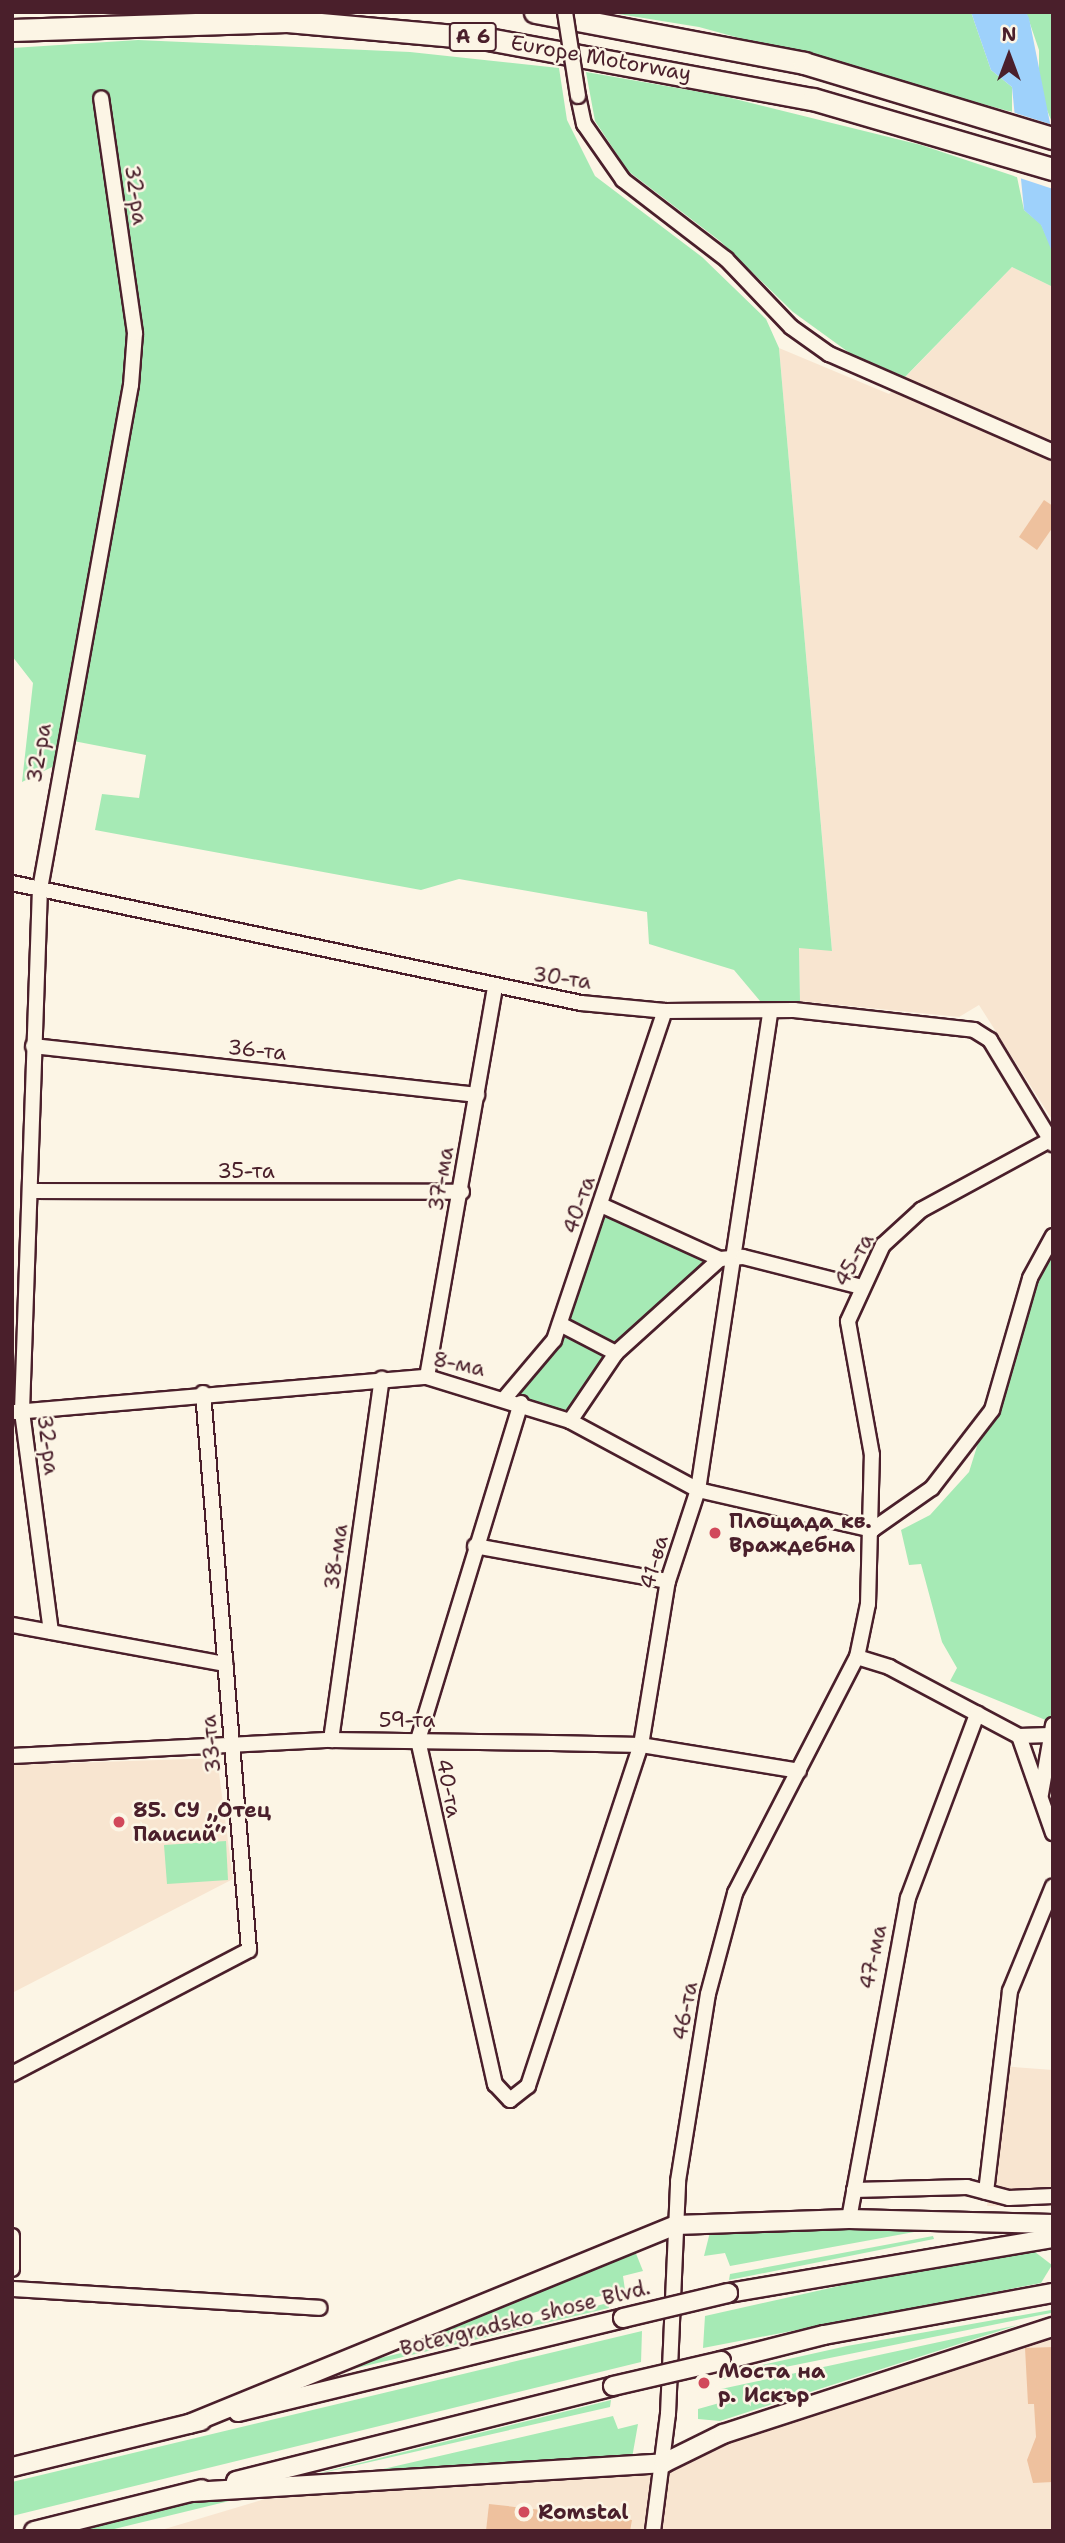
<!DOCTYPE html>
<meta charset="utf-8">
<style>
body{margin:0}
#map{position:relative;width:1065px;height:2543px;overflow:hidden;background:#fcf5e5;font-family:"Shantell Sans",sans-serif}
div>[style]{position:absolute}
.built>*{inset:0;background:#f8e5d0}
.green>*{inset:0;background:#a6eab5}
.water>*{inset:0;background:#9ed1fb}
.pier>*{inset:0;background:#fcf5e5}
.building>*{inset:0;background:#eec19e}
.roads{filter:drop-shadow(2px 0 #4a1f2b) drop-shadow(-2px 0 #4a1f2b) drop-shadow(0 2px #4a1f2b) drop-shadow(0 -2px #4a1f2b)}
.minor>*{height:14px;margin:-7px;padding:0 7px;transform-origin:7px;border-radius:7px;background:#fcf5e5}
.major>*{height:18px;margin:-9px;padding:0 9px;transform-origin:9px;border-radius:9px;background:#fcf5e5}
.highway>*{height:21px;margin:-10.5px;padding:0 10.5px;transform-origin:10.5px;border-radius:10.5px;background:#fcf5e5}
.bridges{filter:drop-shadow(2px 0 #4a1f2b) drop-shadow(-2px 0 #4a1f2b) drop-shadow(0 2px #4a1f2b) drop-shadow(0 -2px #4a1f2b)}
.minor-bridge>*{height:14px;margin:-7px;padding:0 7px;transform-origin:7px;border-radius:7px;background:#fcf5e5}
.major-bridge>*{height:18px;margin:-9px;padding:0 9px;transform-origin:9px;border-radius:9px;background:#fcf5e5}
.dots>*{width:19px;height:19px;translate:-50% -50%;box-sizing:border-box;border:4px solid #fcf5e5;border-radius:50%}
span{translate:-50% -50%;white-space:nowrap;text-align:center;line-height:1.15;-webkit-text-stroke:5px #fcf5e5;paint-order:stroke}
.shield-label span{padding:2px 5px;background:#fcf5e5;border:2px solid;border-radius:5px;-webkit-text-stroke-width:0}
.shield-label{font-size:19px;color:#4a1f2b;font-weight:700}
.street-label{font-size:21px;color:#4a1f2b}
.poi-label{font-size:21px;color:#4a1f2b;font-weight:700}
.left{translate:0 -50%;text-align:left}
.frame{position:absolute;inset:0;border:14px solid #4a1f2b;pointer-events:none}
.north{position:absolute;left:974px;top:21px;width:70px;height:70px;-webkit-text-stroke:5px #fcf5e5;paint-order:stroke;rotate:0deg;font-size:19px;font-weight:700;line-height:28px;text-align:center;color:#4a1f2b}
.north::after{content:'';display:block;margin:auto;width:24px;height:32px;background:#4a1f2b;clip-path:polygon(50% 0,100% 100%,50% 72%,0 100%)}
</style>
<div id="map">
<div class="built">
<i style="clip-path:polygon(1012px 267px,1053px 287px,1053px 1121px,979px 1005px,959px 1017px,800px 1001px,799px 947px,832px 950px,779px 348px,889px 394px)"></i>
<i style="clip-path:polygon(217px 1758px,233px 1879px,12px 1993px,12px 1765px)"></i>
<i style="clip-path:polygon(1001px 2066px,1053px 2070px,1053px 2205px,987px 2206px)"></i>
<i style="clip-path:polygon(1053px 2327px,1053px 2531px,158px 2531px,305px 2487px,622px 2470px)"></i>
</div>
<div class="green">
<i style="clip-path:polygon(606px 12px,971px 12px,991px 70px,1012px 87px,1012px 112px,699px 27px)"></i>
<i style="clip-path:polygon(1026px 12px,1053px 12px,1053px 125px,1039px 90px,1039px 50px)"></i>
<i style="clip-path:polygon(138px 40px,410px 52px,559px 68px,567px 120px,595px 176px,702px 257px,766px 319px,779px 348px,832px 951px,799px 948px,800px 1001px,770px 1013px,734px 970px,649px 944px,647px 912px,459px 879px,421px 890px,95px 830px,102px 794px,139px 798px,146px 755px,63px 739px,58px 764px,22px 782px,33px 683px,12px 656px,12px 48px)"></i>
<i style="clip-path:polygon(586px 72px,723px 96px,921px 145px,1017px 177px,1024px 210px,1041px 224px,1051px 247px,1053px 287px,1012px 267px,905px 377px,851px 354px,793px 312px,720px 241px,628px 171px,595px 121px)"></i>
<i style="clip-path:polygon(601px 1205px,720px 1259px,616px 1353px,570px 1421px,505px 1398px,541px 1358px)"></i>
<i style="clip-path:polygon(1053px 1236px,1053px 1723px,950px 1681px,957px 1668px,942px 1642px,921px 1564px,909px 1565px,901px 1530px,930px 1515px,969px 1472px,1008px 1347px)"></i>
<i style="clip-path:polygon(226px 1841px,228px 1880px,167px 1884px,164px 1845px)"></i>
<i style="clip-path:polygon(732px 2229px,906px 2229px,925px 2230px,730px 2266px,725px 2253px,704px 2256px,710px 2232px)"></i>
<i style="clip-path:polygon(933px 2236px,934px 2239px,729px 2280px,730px 2274px)"></i>
<i style="clip-path:polygon(635px 2251px,643px 2271px,623px 2276px,625px 2290px,408px 2344px)"></i>
<i style="clip-path:polygon(1035px 2252px,1052px 2265px,1041px 2283px,703px 2348px,705px 2316px,902px 2272px)"></i>
<i style="clip-path:polygon(608px 2303px,609px 2308px,344px 2371px,368px 2361px)"></i>
<i style="clip-path:polygon(1051px 2310px,1051px 2313px,721px 2380px,721px 2374px,847px 2346px)"></i>
<i style="clip-path:polygon(1018px 2325px,720px 2421px,698px 2419px,698px 2409px,723px 2402px,721px 2389px)"></i>
<i style="clip-path:polygon(642px 2331px,641px 2362px,12px 2516px,12px 2482px)"></i>
<i style="clip-path:polygon(611px 2400px,610px 2407px,300px 2478px)"></i>
<i style="clip-path:polygon(613px 2416px,618px 2429px,638px 2424px,632px 2458px,344px 2478px)"></i>
<i style="clip-path:polygon(258px 2494px,106px 2531px,78px 2531px,219px 2496px)"></i>
</div>
<div class="water">
<i style="clip-path:polygon(971px 12px,1026px 12px,1029px 18px,1053px 138px,1053px 254px,1041px 225px,1024px 210px,1012px 87px,991px 70px)"></i>
</div>
<div class="pier">
<i style="clip-path:polygon(1009px 111px,1053px 125px,1053px 189px,1014px 176px)"></i>
</div>
<div class="building">
<i style="clip-path:polygon(1044px 500px,1053px 506px,1053px 527px,1037px 550px,1019px 537px)"></i>
<i style="clip-path:polygon(1053px 2347px,1053px 2482px,1033px 2483px,1027px 2460px,1036px 2437px,1034px 2404px,1028px 2404px,1025px 2348px)"></i>
<i style="clip-path:polygon(489px 2504px,632px 2520px,630px 2531px,486px 2531px)"></i>
</div>
<div class="roads">
<div class="minor">
<i style="left:578px;top:96px;width:29px;rotate:78deg"></i>
<i style="left:584px;top:124px;width:68px;rotate:55.1deg"></i>
<i style="left:623px;top:180px;width:130px;rotate:37.5deg"></i>
<i style="left:726px;top:259px;width:94px;rotate:46.3deg"></i>
<i style="left:791px;top:327px;width:47px;rotate:35.4deg"></i>
<i style="left:829px;top:354px;width:244px;rotate:23.6deg"></i>
<i style="left:12px;top:883px;width:582px;rotate:11.91deg"></i>
<i style="left:581px;top:1003px;width:84px;rotate:5.4deg"></i>
<i style="left:665px;top:1011px;width:129px;rotate:-0.4deg"></i>
<i style="left:794px;top:1010px;width:181px;rotate:6.3deg"></i>
<i style="left:974px;top:1030px;width:19px;rotate:32deg"></i>
<i style="left:990px;top:1040px;width:122px;rotate:58.8deg"></i>
<i style="left:33px;top:1046px;width:447px;rotate:6.3deg"></i>
<i style="left:30px;top:1191px;width:432px;rotate:0.1deg"></i>
<i style="left:601px;top:1205px;width:131px;rotate:24.4deg"></i>
<i style="left:560px;top:1324px;width:63px;rotate:27.4deg"></i>
<i style="left:427px;top:1377px;width:394px;rotate:-80.1deg"></i>
<i style="left:505px;top:1398px;width:76px;rotate:-49.8deg"></i>
<i style="left:554px;top:1340px;width:347px;rotate:-71.4deg"></i>
<i style="left:521px;top:1403px;width:352px;rotate:107deg"></i>
<i style="left:418px;top:1740px;width:353px;rotate:77.4deg"></i>
<i style="left:495px;top:2084px;width:22px;rotate:47deg"></i>
<i style="left:510px;top:2100px;width:23px;rotate:-38deg"></i>
<i style="left:528px;top:2086px;width:359px;rotate:-71.7deg"></i>
<i style="left:641px;top:1745px;width:166px;rotate:-80.7deg"></i>
<i style="left:668px;top:1581px;width:96px;rotate:-71.8deg"></i>
<i style="left:698px;top:1490px;width:482px;rotate:-81.4deg"></i>
<i style="left:15px;top:1412px;width:413px;rotate:-4.9deg"></i>
<i style="left:427px;top:1377px;width:150px;rotate:17.1deg"></i>
<i style="left:570px;top:1421px;width:145px;rotate:28.3deg"></i>
<i style="left:698px;top:1490px;width:179px;rotate:12.9deg"></i>
<i style="left:570px;top:1421px;width:82px;rotate:-55.9deg"></i>
<i style="left:616px;top:1353px;width:140px;rotate:-42.1deg"></i>
<i style="left:720px;top:1259px;width:23px;rotate:-5deg"></i>
<i style="left:743px;top:1257px;width:119px;rotate:14.2deg"></i>
<i style="left:872px;top:1530px;width:73px;rotate:-35deg"></i>
<i style="left:932px;top:1488px;width:98px;rotate:-52.4deg"></i>
<i style="left:992px;top:1410px;width:137px;rotate:-73.9deg"></i>
<i style="left:1030px;top:1278px;width:48px;rotate:-61.3deg"></i>
<i style="left:475px;top:1546px;width:196px;rotate:10.3deg"></i>
<i style="left:12px;top:1625px;width:217px;rotate:10.4deg"></i>
<i style="left:51px;top:1632px;width:223px;rotate:-97.5deg"></i>
<i style="left:22px;top:1411px;width:522px;rotate:-88.03deg"></i>
<i style="left:40px;top:889px;width:512px;rotate:-79.77deg"></i>
<i style="left:131px;top:385px;width:52px;rotate:-85.6deg"></i>
<i style="left:135px;top:333px;width:237px;rotate:-98.2deg"></i>
<i style="left:857px;top:1657px;width:34px;rotate:17deg"></i>
<i style="left:889px;top:1667px;width:147px;rotate:28deg"></i>
<i style="left:1019px;top:1736px;width:103px;rotate:70.7deg"></i>
<i style="left:1019px;top:1736px;width:31px;rotate:-2deg"></i>
<i style="left:331px;top:1740px;width:365px;rotate:-82deg"></i>
<i style="left:12px;top:1756px;width:319px;rotate:-2.9deg"></i>
<i style="left:331px;top:1740px;width:221px;rotate:0.8deg"></i>
<i style="left:552px;top:1743px;width:89px;rotate:1.3deg"></i>
<i style="left:641px;top:1745px;width:160px;rotate:9.3deg"></i>
<i style="left:1041px;top:1794px;width:70px;rotate:-80.1deg"></i>
<i style="left:12px;top:2074px;width:267px;rotate:-27.6deg"></i>
<i style="left:249px;top:1950px;width:559px;rotate:-94.72deg"></i>
<i style="left:854px;top:2190px;width:113px;rotate:-1.5deg"></i>
<i style="left:967px;top:2187px;width:43px;rotate:14.7deg"></i>
<i style="left:1009px;top:2198px;width:44px;rotate:-2.6deg"></i>
<i style="left:986px;top:2192px;width:202px;rotate:-83.2deg"></i>
<i style="left:1010px;top:1991px;width:113px;rotate:-67.7deg"></i>
<i style="left:849px;top:2219px;width:326px;rotate:-79.6deg"></i>
<i style="left:908px;top:1898px;width:197px;rotate:-69.4deg"></i>
<i style="left:12px;top:2236px;width:33px;rotate:90deg"></i>
<i style="left:12px;top:2289px;width:308px;rotate:3.5deg"></i>
<i style="left:653px;top:2531px;width:118px;rotate:-82.7deg"></i>
<i style="left:668px;top:2414px;width:233px;rotate:-87.5deg"></i>
<i style="left:678px;top:2181px;width:189px;rotate:-80.9deg"></i>
<i style="left:708px;top:1994px;width:105px;rotate:-75deg"></i>
<i style="left:735px;top:1893px;width:266px;rotate:-62.7deg"></i>
<i style="left:857px;top:1657px;width:54px;rotate:-78.3deg"></i>
<i style="left:868px;top:1604px;width:149px;rotate:-88.5deg"></i>
<i style="left:872px;top:1455px;width:136px;rotate:-100.2deg"></i>
<i style="left:848px;top:1321px;width:84px;rotate:-65.3deg"></i>
<i style="left:883px;top:1245px;width:52px;rotate:-42.6deg"></i>
<i style="left:921px;top:1210px;width:147px;rotate:-28.5deg"></i>
</div>
<div class="major">
<i style="left:728px;top:2293px;width:330px;rotate:-9.6deg"></i>
<i style="left:721px;top:2361px;width:106px;rotate:-14.2deg"></i>
<i style="left:824px;top:2335px;width:233px;rotate:-10.4deg"></i>
<i style="left:238px;top:2412px;width:396px;rotate:-13.7deg"></i>
<i style="left:189px;top:2424px;width:526px;rotate:-22.23deg"></i>
<i style="left:676px;top:2225px;width:173px;rotate:-2deg"></i>
<i style="left:849px;top:2219px;width:204px;rotate:1.4deg"></i>
<i style="left:12px;top:2467px;width:195px;rotate:-13.7deg"></i>
<i style="left:236px;top:2481px;width:389px;rotate:-14.1deg"></i>
<i style="left:193px;top:2492px;width:472px;rotate:-3.5deg"></i>
<i style="left:664px;top:2463px;width:66px;rotate:-26.2deg"></i>
<i style="left:723px;top:2434px;width:347px;rotate:-18deg"></i>
<i style="left:34px;top:2531px;width:173px;rotate:-14deg"></i>
</div>
<div class="highway">
<i style="left:535px;top:12px;width:274px;rotate:10.7deg"></i>
<i style="left:804px;top:63px;width:260px;rotate:16.8deg"></i>
<i style="left:12px;top:30px;width:275px;rotate:-1.9deg"></i>
<i style="left:287px;top:21px;width:202px;rotate:5.1deg"></i>
<i style="left:488px;top:39px;width:330px;rotate:10.5deg"></i>
<i style="left:813px;top:99px;width:250px;rotate:16.3deg"></i>
</div>
</div>
<div class="bridges">
<div class="minor-bridge">
<i style="left:565px;top:12px;width:85px;rotate:81.2deg"></i>
</div>
<div class="major-bridge">
<i style="left:623px;top:2318px;width:108px;rotate:-13.4deg"></i>
<i style="left:613px;top:2386px;width:111px;rotate:-13deg"></i>
</div>
</div>
<div class="dots">
<i style="left:715px;top:1533px;background:#d1495b"></i>
<i style="left:119px;top:1822px;background:#d1495b"></i>
<i style="left:704px;top:2383px;background:#d1495b"></i>
<i style="left:524px;top:2512px;background:#d1495b"></i>
</div>
<div class="shield-label">
<span style="left:473px;top:37px">A 6</span>
</div>
<div class="street-label">
<span style="left:601px;top:58px;rotate:10deg">Europe Motorway</span>
<span style="left:136px;top:195px;rotate:82deg">32-ра</span>
<span style="left:39px;top:753px;rotate:-80deg">32-ра</span>
<span style="left:562px;top:978px;rotate:8deg">30-та</span>
<span style="left:257px;top:1050px;rotate:6deg">36-та</span>
<span style="left:246px;top:1171px">35-та</span>
<span style="left:441px;top:1179px;rotate:-80deg">37-ма</span>
<span style="left:579px;top:1205px;rotate:-71deg">40-та</span>
<span style="left:854px;top:1260px;rotate:-60deg">45-та</span>
<span style="left:459px;top:1364px;rotate:12deg">8-ма</span>
<span style="left:48px;top:1445px;rotate:83deg">32-ра</span>
<span style="left:336px;top:1557px;rotate:-82deg">38-ма</span>
<span style="left:654px;top:1562px;rotate:-74deg">41-ва</span>
<span style="left:407px;top:1720px">59-та</span>
<span style="left:211px;top:1744px;rotate:-95deg">33-та</span>
<span style="left:449px;top:1788px;rotate:79deg">40-та</span>
<span style="left:873px;top:1957px;rotate:-78deg">47-ма</span>
<span style="left:685px;top:2011px;rotate:-79deg">46-та</span>
<span style="left:525px;top:2318px;rotate:-14deg">Botevgradsko shose Blvd.</span>
</div>
<div class="poi-label">
<span class="left" style="left:729px;top:1533px">Площада кв.<br>Враждебна</span>
<span class="left" style="left:133px;top:1822px">85. СУ „Отец<br>Паисий“</span>
<span class="left" style="left:718px;top:2383px">Моста на<br>р. Искър</span>
<span class="left" style="left:538px;top:2512px">Romstal</span>
</div>
<div class="frame"></div>
<div class="north">N</div>
</div>
